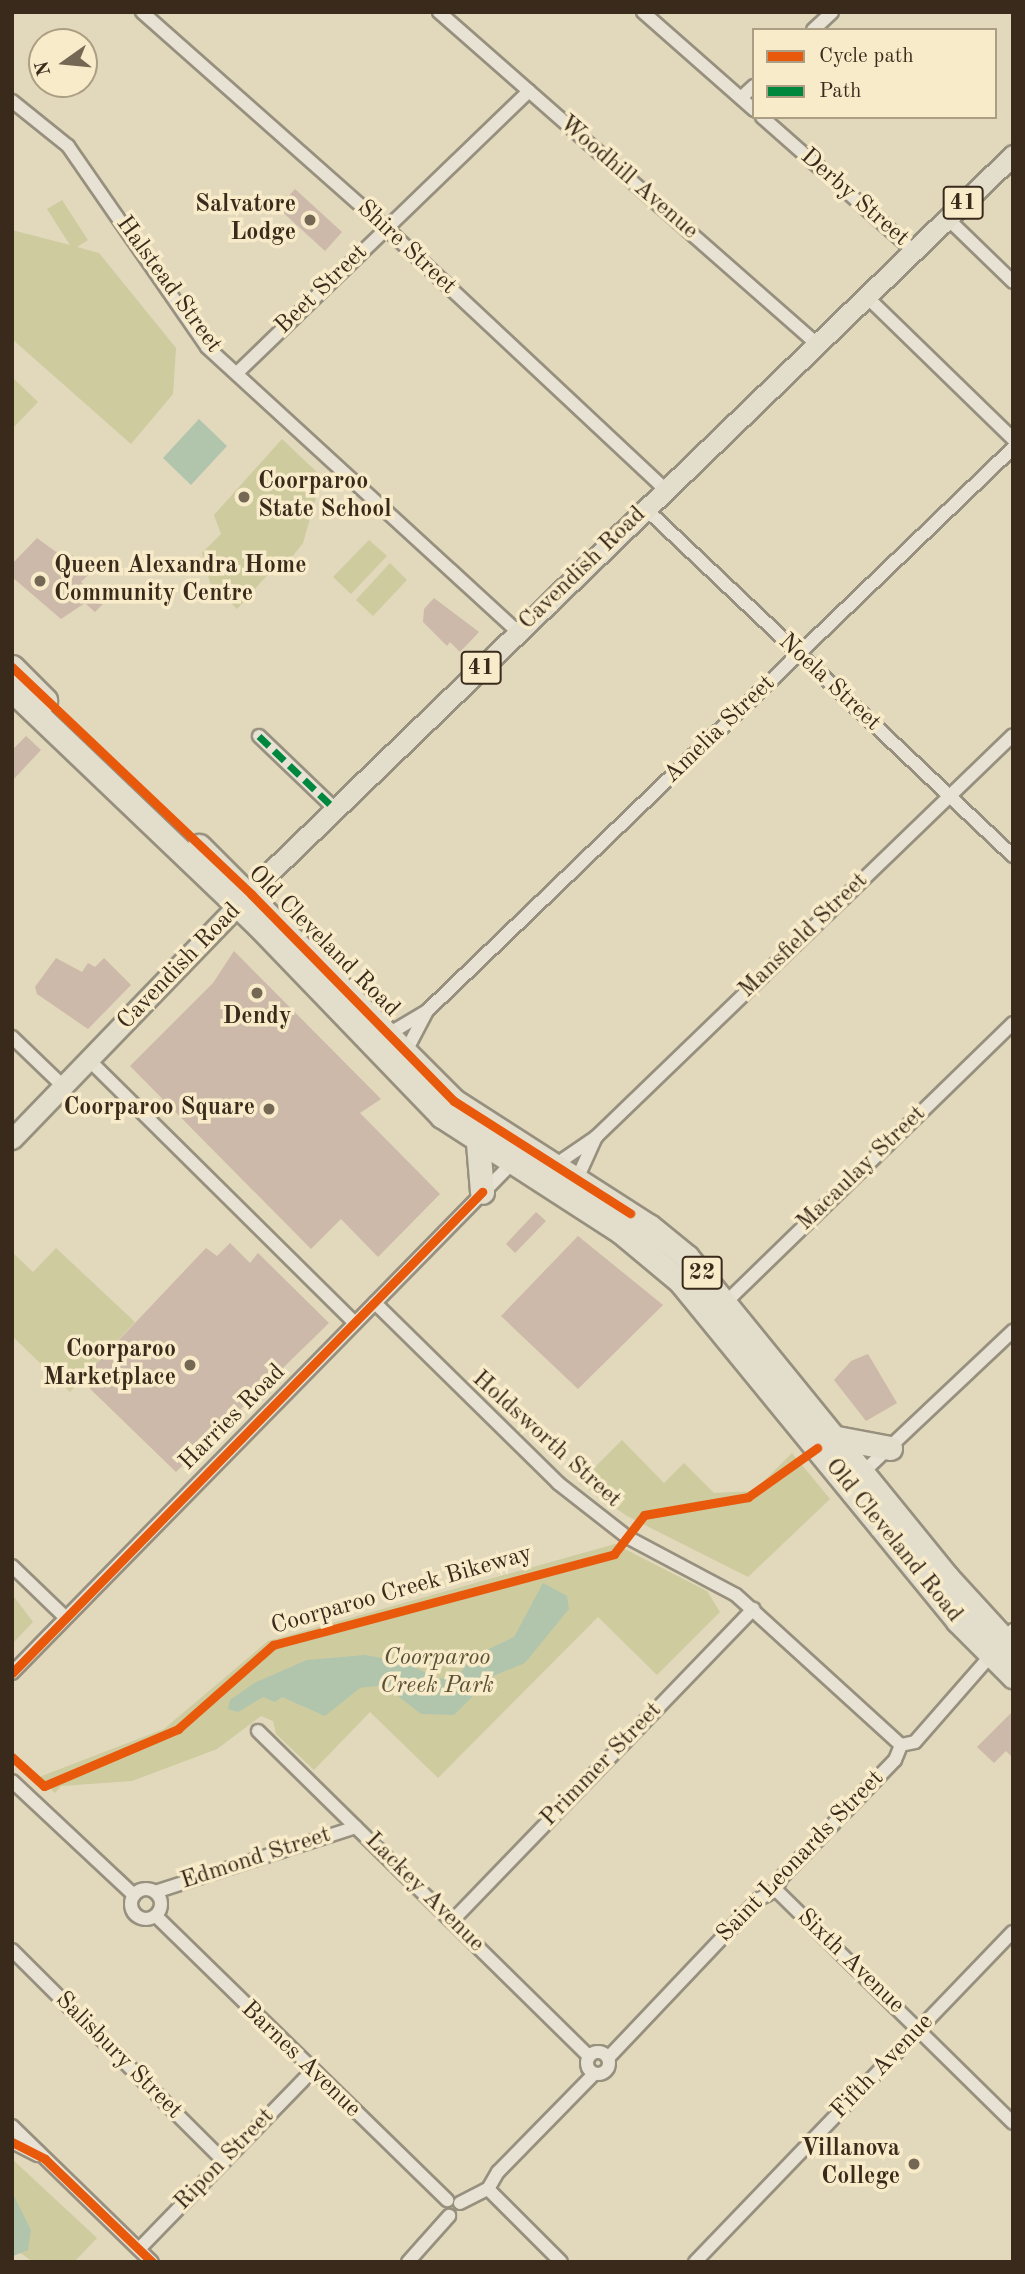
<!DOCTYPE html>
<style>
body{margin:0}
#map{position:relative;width:1025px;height:2274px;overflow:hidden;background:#e2d8bc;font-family:"Old Standard TT",serif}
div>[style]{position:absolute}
.green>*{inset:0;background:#cecb9f}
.water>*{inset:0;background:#b1c5ad}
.building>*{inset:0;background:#ccb9a9}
.roads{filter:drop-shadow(2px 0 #97907e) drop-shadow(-2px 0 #97907e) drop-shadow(0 2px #97907e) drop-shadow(0 -2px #97907e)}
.street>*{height:12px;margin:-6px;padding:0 6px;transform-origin:6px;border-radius:6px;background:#e7e2d4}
.street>.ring{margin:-6px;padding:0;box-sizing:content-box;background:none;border:12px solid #e7e2d4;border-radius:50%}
.primary>*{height:19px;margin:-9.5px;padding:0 9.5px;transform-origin:9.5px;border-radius:9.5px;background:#e3ddcc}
.highway>*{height:23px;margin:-11.5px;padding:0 11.5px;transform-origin:11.5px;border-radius:11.5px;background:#e3ddcc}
.quiet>*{height:7px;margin-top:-3.5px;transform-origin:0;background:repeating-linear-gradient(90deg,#00873e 0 14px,transparent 0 21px)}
.cycleway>*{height:9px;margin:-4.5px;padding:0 4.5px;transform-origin:4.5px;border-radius:4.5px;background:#e8590c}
.dots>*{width:19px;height:19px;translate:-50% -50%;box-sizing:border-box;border:4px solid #f7ebc9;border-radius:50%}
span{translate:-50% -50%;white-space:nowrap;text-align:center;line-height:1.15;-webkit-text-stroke:7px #f7ebc9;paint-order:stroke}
.shield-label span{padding:2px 5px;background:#f7ebc9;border:2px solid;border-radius:5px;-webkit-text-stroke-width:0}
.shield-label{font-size:23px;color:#392a1b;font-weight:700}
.street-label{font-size:24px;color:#392a1b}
.poi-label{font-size:24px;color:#392a1b;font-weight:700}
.right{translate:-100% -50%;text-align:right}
.left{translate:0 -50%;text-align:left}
.park-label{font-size:24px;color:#5a5036;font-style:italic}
.frame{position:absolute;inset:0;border:14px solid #392a1b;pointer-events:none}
.legend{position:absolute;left:752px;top:28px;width:245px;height:91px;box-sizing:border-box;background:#f7ebc9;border:2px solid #ab9e83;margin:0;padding:9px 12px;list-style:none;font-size:21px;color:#392a1b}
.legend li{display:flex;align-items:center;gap:14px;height:35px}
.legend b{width:35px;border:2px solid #ab9e83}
.north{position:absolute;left:28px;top:28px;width:70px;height:70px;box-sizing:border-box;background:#f7ebc9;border:2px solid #ab9e83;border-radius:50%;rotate:255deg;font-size:19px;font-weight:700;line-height:28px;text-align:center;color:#392a1b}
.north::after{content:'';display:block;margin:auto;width:24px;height:32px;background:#746753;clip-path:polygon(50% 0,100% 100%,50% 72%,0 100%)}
</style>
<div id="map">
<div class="green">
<i style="clip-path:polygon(62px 200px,88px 240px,77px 247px,99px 253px,176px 348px,173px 394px,131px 444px,12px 339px,12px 230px,70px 245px,47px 209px)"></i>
<i style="clip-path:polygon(12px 377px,38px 402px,12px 429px)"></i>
<i style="clip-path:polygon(282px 439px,322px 477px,303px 543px,277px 576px,271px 571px,237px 609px,210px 583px,202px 553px,221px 534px,214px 515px)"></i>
<i style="clip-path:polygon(369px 540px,387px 556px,351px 594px,333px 577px)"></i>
<i style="clip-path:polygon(390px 563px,407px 580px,373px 616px,356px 600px)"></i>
<i style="clip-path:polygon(56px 1248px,135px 1322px,70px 1392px,12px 1336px,12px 1252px,33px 1272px)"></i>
<i style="clip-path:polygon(622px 1440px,664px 1483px,684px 1463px,714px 1493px,754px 1491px,792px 1453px,830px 1499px,748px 1577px,627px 1516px,579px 1483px)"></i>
<i style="clip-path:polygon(615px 1544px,707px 1591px,720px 1612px,657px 1675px,598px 1617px,438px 1778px,370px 1712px,314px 1770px,276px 1734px,273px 1721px,261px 1716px,217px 1749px,132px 1781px,61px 1786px,55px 1793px,39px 1777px,164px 1729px,268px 1641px)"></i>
<i style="clip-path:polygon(12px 1594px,33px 1622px,12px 1644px)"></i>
<i style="clip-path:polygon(12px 2159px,97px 2238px,74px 2262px,33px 2262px,12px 2247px)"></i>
</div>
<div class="water">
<i style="clip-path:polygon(199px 419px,227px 446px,191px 485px,163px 458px)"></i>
<i style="clip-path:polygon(543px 1583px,567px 1596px,569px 1609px,525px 1663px,493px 1676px,454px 1715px,421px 1714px,384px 1685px,360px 1688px,325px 1716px,282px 1697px,275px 1702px,263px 1697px,238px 1712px,228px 1709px,230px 1700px,256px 1682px,307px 1660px,365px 1655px,404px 1662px,439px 1679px,459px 1674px,474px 1656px,514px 1637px)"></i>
<i style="clip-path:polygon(12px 2192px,31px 2230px,28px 2250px,13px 2256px)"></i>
</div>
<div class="building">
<i style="clip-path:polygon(295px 189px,342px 232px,325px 251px,278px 208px)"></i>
<i style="clip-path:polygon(37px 538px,67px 560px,72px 555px,90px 573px,81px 582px,103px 604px,95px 612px,85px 603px,61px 619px,12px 577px,12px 564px)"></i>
<i style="clip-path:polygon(434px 598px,479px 632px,460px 652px,450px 642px,447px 646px,423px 622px,424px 609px)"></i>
<i style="clip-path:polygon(26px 736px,41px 750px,12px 781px,12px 750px)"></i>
<i style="clip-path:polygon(234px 951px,381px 1099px,360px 1113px,440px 1194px,378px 1257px,341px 1219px,311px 1249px,130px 1066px,213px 983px)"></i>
<i style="clip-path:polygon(56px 958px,82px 972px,88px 963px,95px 967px,104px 958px,131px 985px,88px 1029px,37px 994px,35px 987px)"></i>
<i style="clip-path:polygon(536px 1212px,546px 1221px,515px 1253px,506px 1244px)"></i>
<i style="clip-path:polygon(578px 1236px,663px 1305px,578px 1389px,501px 1316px)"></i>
<i style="clip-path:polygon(230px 1243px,250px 1263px,258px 1253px,329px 1323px,176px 1472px,81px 1380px,206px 1248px,217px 1256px)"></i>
<i style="clip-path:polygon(868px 1354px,897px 1403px,866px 1421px,834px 1380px,851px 1361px)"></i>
<i style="clip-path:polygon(1013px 1711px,1013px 1758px,1006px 1751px,994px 1763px,977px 1747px)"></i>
</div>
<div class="roads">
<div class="street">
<i style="left:142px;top:12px;width:327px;rotate:41.5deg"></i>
<i style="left:387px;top:229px;width:381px;rotate:43.1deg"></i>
<i style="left:439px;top:12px;width:503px;rotate:41.29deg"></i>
<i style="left:643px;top:12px;width:148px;rotate:41.4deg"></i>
<i style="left:813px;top:30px;width:26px;rotate:-43deg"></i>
<i style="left:741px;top:98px;width:18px;rotate:-43deg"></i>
<i style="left:12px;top:101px;width:72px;rotate:38.8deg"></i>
<i style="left:68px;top:146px;width:244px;rotate:55.3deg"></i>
<i style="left:207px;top:347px;width:422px;rotate:42.5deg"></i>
<i style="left:762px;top:117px;width:203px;rotate:41.4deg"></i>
<i style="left:947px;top:218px;width:92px;rotate:44.1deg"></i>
<i style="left:866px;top:296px;width:205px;rotate:44.2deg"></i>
<i style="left:237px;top:373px;width:406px;rotate:-44deg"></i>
<i style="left:646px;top:509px;width:505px;rotate:43.4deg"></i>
<i style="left:259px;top:736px;width:105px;rotate:43.8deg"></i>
<i style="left:387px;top:1035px;width:47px;rotate:-31deg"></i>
<i style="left:12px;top:1037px;width:71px;rotate:43.9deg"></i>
<i style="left:405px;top:1053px;width:47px;rotate:-62.4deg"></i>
<i style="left:427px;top:1011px;width:813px;rotate:-43.85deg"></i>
<i style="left:89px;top:1060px;width:373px;rotate:44.7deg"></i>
<i style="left:555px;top:1165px;width:50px;rotate:-34.3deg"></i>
<i style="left:596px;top:1137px;width:579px;rotate:-43.95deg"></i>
<i style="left:577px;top:1179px;width:46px;rotate:-65.7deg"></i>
<i style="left:375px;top:1303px;width:257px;rotate:44.5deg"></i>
<i style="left:558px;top:1483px;width:88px;rotate:38deg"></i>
<i style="left:627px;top:1537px;width:123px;rotate:28deg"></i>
<i style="left:736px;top:1595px;width:223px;rotate:42.3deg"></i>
<i style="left:722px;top:1306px;width:406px;rotate:-44.2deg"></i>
<i style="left:859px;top:1476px;width:212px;rotate:-43.3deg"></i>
<i style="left:12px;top:1566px;width:74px;rotate:43.9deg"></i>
<i style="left:12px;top:1673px;width:721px;rotate:-45.56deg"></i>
<i style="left:258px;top:1731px;width:464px;rotate:44.5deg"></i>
<i style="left:901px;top:1745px;width:14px;rotate:-12deg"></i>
<i style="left:915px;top:1742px;width:149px;rotate:-48.8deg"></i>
<i style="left:12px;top:1781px;width:167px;rotate:43.1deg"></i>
<i class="ring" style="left:131px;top:1889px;width:18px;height:18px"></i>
<i style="left:776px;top:1890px;width:332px;rotate:44.5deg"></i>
<i style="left:155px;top:1892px;width:211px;rotate:-17.9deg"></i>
<i style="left:156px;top:1916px;width:407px;rotate:44.3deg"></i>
<i style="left:452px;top:1921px;width:434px;rotate:-46deg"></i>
<i style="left:12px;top:1950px;width:299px;rotate:44.9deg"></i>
<i class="ring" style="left:587px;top:2052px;width:10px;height:10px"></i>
<i style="left:608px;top:2058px;width:219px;rotate:-46.5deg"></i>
<i style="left:759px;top:1899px;width:19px;rotate:-28deg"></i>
<i style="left:776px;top:1890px;width:13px;rotate:-67deg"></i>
<i style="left:781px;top:1878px;width:164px;rotate:-46deg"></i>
<i style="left:895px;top:1760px;width:16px;rotate:-68deg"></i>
<i style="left:12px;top:2126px;width:195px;rotate:44.2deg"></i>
<i style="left:12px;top:2142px;width:29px;rotate:27deg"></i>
<i style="left:488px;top:2189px;width:103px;rotate:45deg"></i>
<i style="left:460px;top:2203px;width:31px;rotate:-27deg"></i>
<i style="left:488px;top:2189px;width:20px;rotate:-60deg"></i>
<i style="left:498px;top:2172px;width:137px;rotate:-45.6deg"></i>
<i style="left:139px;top:2249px;width:247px;rotate:-45.8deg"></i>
<i style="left:408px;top:2262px;width:62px;rotate:-48.3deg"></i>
<i style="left:695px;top:2262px;width:458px;rotate:-46.1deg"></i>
</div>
<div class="primary">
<i style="left:12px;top:1139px;width:367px;rotate:-46deg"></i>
<i style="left:267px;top:875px;width:1037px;rotate:-43.98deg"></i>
</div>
<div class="highway">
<i style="left:12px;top:667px;width:47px;rotate:45deg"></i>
<i style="left:12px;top:690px;width:343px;rotate:43.7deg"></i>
<i style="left:260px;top:927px;width:262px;rotate:46.1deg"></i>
<i style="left:442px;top:1116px;width:212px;rotate:32.9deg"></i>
<i style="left:620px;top:1231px;width:78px;rotate:39.8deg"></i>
<i style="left:680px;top:1281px;width:439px;rotate:50.7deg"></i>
<i style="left:958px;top:1621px;width:78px;rotate:45deg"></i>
<i style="left:199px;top:846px;width:361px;rotate:45deg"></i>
<i style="left:454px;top:1101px;width:232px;rotate:32.7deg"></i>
<i style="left:649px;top:1226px;width:49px;rotate:39.2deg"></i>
<i style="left:687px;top:1257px;width:412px;rotate:50.9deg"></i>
<i style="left:947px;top:1577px;width:98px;rotate:47.5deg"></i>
<i style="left:478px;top:1143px;width:49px;rotate:85.3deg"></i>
<i style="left:837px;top:1438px;width:54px;rotate:10.7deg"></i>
</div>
</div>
<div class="quiet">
<i style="left:259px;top:736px;width:105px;rotate:43.8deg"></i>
</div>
<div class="cycleway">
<i style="left:12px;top:667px;width:330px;rotate:43.5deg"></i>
<i style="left:251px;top:894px;width:290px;rotate:45.6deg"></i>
<i style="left:454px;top:1101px;width:209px;rotate:32.5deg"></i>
<i style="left:12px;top:1673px;width:673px;rotate:-45.66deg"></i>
<i style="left:12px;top:1757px;width:43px;rotate:42.2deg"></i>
<i style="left:44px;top:1786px;width:146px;rotate:-23deg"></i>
<i style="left:178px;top:1729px;width:127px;rotate:-41.5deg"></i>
<i style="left:273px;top:1645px;width:353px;rotate:-14.9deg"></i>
<i style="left:614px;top:1554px;width:49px;rotate:-52.4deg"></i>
<i style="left:644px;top:1515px;width:106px;rotate:-9.8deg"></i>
<i style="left:748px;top:1497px;width:85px;rotate:-35.4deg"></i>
<i style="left:12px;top:2142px;width:37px;rotate:27deg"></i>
<i style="left:45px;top:2159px;width:149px;rotate:43.9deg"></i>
</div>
<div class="dots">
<i style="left:310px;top:220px;background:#746753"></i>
<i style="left:244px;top:497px;background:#746753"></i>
<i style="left:40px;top:581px;background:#746753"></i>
<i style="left:257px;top:993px;background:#746753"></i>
<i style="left:269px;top:1109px;background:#746753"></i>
<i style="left:190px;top:1365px;background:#746753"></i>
<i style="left:914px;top:2164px;background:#746753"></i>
</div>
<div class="shield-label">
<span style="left:963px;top:203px">41</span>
<span style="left:481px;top:668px">41</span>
<span style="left:702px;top:1273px">22</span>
</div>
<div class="street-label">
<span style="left:628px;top:178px;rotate:41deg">Woodhill Avenue</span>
<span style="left:854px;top:198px;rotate:41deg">Derby Street</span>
<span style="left:406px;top:248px;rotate:43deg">Shire Street</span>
<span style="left:168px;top:285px;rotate:54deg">Halstead Street</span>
<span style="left:322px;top:290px;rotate:-44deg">Beet Street</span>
<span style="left:583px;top:569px;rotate:-44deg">Cavendish Road</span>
<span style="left:829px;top:683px;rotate:43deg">Noela Street</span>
<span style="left:720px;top:730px;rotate:-44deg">Amelia Street</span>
<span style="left:804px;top:936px;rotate:-44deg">Mansfield Street</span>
<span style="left:323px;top:942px;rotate:45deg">Old Cleveland Road</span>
<span style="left:180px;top:967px;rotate:-46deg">Cavendish Road</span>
<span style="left:862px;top:1169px;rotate:-44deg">Macaulay Street</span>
<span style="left:233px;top:1418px;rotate:-45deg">Harries Road</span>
<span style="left:546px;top:1440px;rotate:42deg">Holdsworth Street</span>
<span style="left:893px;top:1541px;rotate:51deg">Old Cleveland Road</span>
<span style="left:402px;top:1591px;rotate:-16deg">Coorparoo Creek Bikeway</span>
<span style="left:602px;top:1765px;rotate:-46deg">Primmer Street</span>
<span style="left:801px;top:1857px;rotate:-46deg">Saint Leonards Street</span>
<span style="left:256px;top:1859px;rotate:-18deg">Edmond Street</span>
<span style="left:424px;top:1893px;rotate:45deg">Lackey Avenue</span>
<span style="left:850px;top:1962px;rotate:44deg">Sixth Avenue</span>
<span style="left:118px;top:2056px;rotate:45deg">Salisbury Street</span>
<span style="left:300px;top:2060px;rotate:44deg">Barnes Avenue</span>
<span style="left:883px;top:2067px;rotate:-46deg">Fifth Avenue</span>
<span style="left:225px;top:2160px;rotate:-46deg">Ripon Street</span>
</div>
<div class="poi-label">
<span class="right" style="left:296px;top:220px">Salvatore<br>Lodge</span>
<span class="left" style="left:258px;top:497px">Coorparoo<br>State School</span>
<span class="left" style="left:54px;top:581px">Queen Alexandra Home<br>Community Centre</span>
<span style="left:257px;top:1018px">Dendy</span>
<span class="right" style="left:255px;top:1109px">Coorparoo Square</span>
<span class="right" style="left:176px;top:1365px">Coorparoo<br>Marketplace</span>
<span class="right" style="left:900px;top:2164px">Villanova<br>College</span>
</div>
<div class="park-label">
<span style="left:437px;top:1673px">Coorparoo<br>Creek Park</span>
</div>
<div class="frame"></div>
<ul class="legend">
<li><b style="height:9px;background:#e8590c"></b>Cycle path</li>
<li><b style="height:9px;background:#00873e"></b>Path</li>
</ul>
<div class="north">N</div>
</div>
